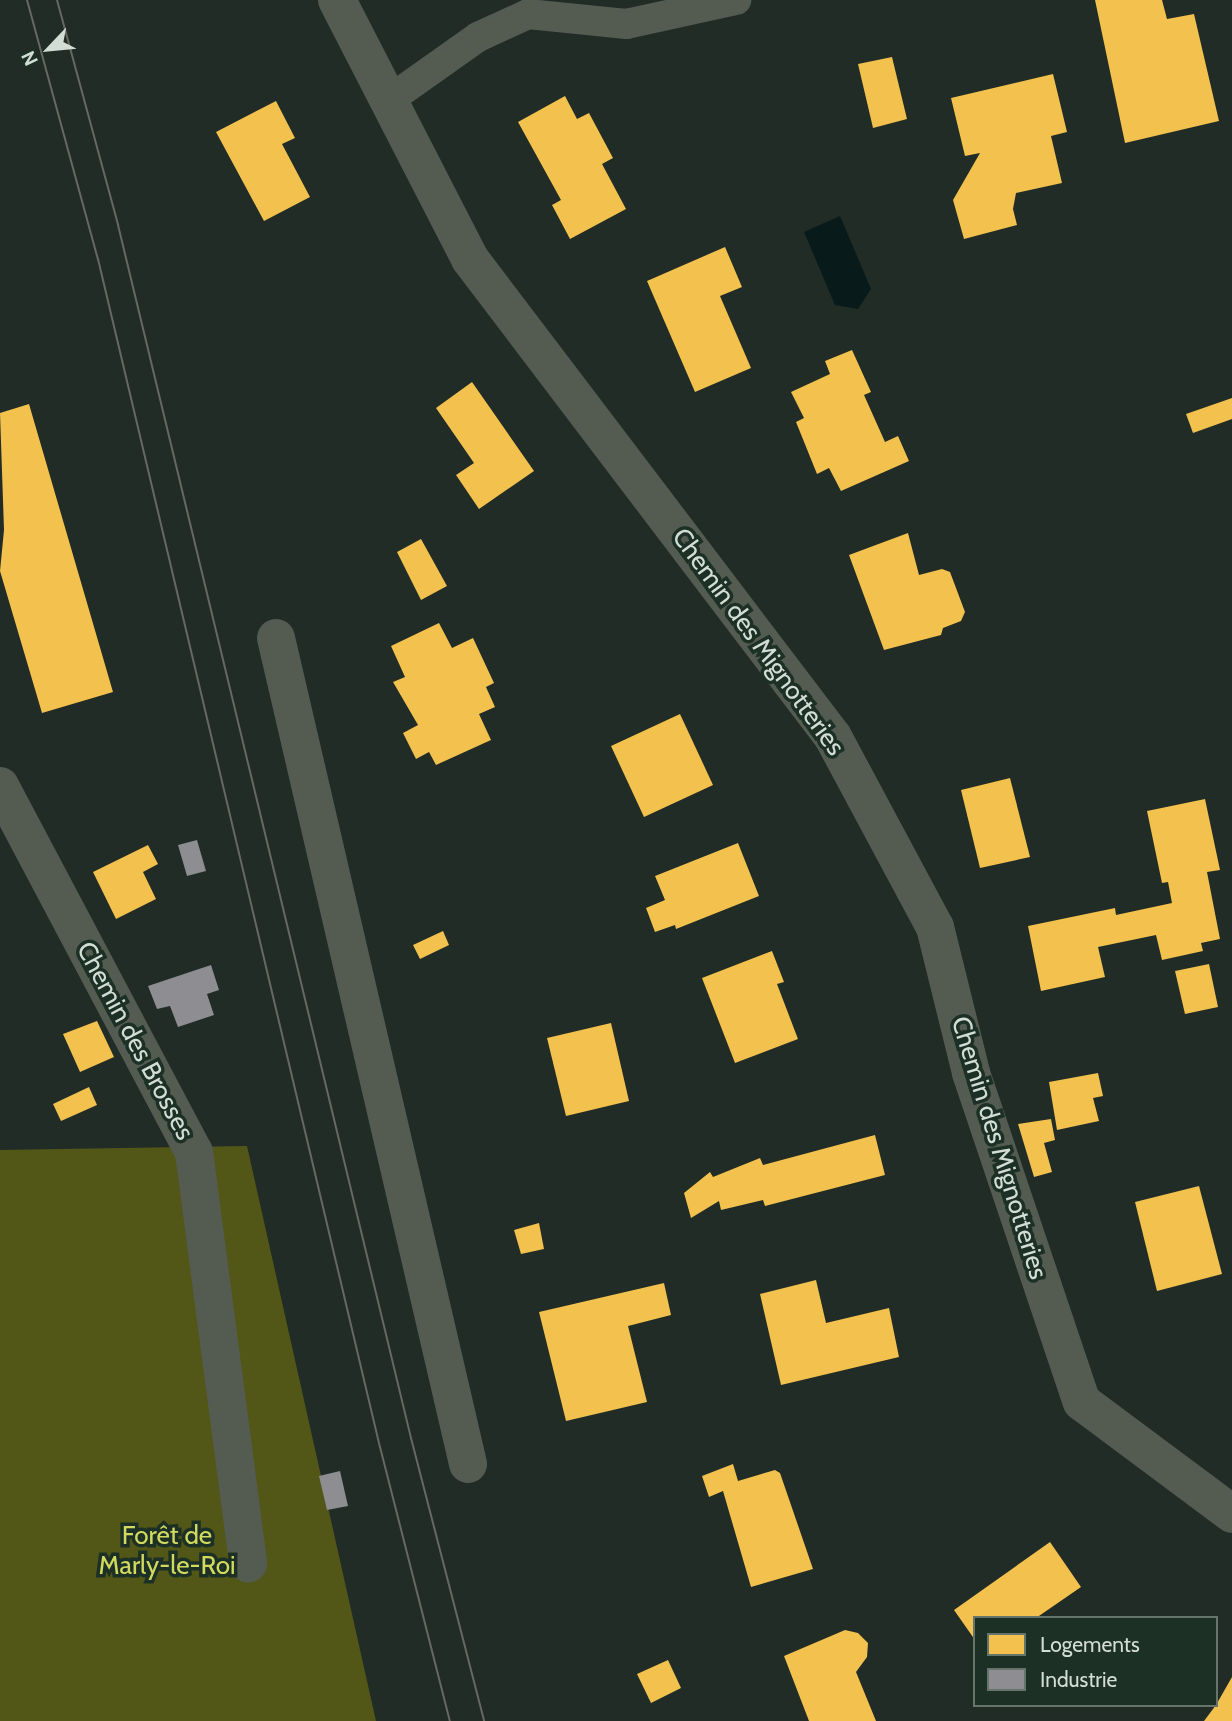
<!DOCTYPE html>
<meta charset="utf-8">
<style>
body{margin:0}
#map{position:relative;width:1232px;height:1721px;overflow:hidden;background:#212c26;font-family:Cabin,sans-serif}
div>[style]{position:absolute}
.forest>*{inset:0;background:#525718}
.water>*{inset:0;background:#091a1b}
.homes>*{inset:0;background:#f2c14e}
.industry>*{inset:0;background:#8d8d92}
.service>*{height:30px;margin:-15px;padding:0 15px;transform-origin:15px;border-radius:15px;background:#545c52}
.minor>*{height:38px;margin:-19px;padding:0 19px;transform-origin:19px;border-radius:19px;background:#545c52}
.tram>*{height:2px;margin:-1px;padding:0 1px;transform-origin:1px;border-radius:1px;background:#636a63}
span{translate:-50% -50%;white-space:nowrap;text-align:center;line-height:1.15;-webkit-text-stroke:7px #1d3025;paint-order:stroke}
.street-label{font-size:26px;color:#d2ddd6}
.park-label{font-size:26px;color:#d1d95f}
.legend{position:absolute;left:973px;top:1616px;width:245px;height:91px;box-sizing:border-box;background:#1d3025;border:2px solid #65756c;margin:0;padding:9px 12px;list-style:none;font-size:21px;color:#d2ddd6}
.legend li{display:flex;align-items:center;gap:14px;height:35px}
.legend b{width:35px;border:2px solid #65756c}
.north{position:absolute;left:14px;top:14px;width:70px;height:70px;-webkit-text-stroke:5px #1d3025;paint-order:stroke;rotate:244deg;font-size:19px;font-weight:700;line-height:28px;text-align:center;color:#d2ddd6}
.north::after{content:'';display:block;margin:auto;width:24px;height:32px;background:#d2ddd6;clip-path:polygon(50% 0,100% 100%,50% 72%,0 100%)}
</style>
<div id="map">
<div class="forest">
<i style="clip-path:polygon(247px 1146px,376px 1721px,0 1721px,0 1150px)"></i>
</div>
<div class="water">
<i style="clip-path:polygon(840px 216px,871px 289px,858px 309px,835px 305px,804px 232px)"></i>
</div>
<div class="homes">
<i style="clip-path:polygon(1095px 0,1162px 0,1167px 19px,1194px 14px,1219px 121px,1125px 143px)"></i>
<i style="clip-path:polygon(892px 57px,907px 119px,873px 128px,858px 64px)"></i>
<i style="clip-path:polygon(1053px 74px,1067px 132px,1051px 136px,1062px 183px,1016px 193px,1013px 209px,1017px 225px,964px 239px,953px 200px,980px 153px,965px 156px,951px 98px)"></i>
<i style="clip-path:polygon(565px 96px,577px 119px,589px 113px,613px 158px,602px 164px,626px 209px,570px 239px,552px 205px,561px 200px,518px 122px)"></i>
<i style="clip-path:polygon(276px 101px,295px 138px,282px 144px,310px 197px,264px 221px,216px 132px)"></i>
<i style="clip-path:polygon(725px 247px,742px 287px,720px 296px,751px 368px,695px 392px,647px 281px)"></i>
<i style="clip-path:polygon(852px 350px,871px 392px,864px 395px,885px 442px,898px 436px,909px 461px,841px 491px,829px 468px,817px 474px,796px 422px,804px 418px,791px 392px,830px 374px,825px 361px)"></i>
<i style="clip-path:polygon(472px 382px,534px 471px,479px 509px,456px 475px,474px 463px,436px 408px)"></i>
<i style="clip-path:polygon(1232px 398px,1232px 419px,1193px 433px,1186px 414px)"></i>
<i style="clip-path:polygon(29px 404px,113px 692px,42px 713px,0 571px,4px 530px,0 413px)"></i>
<i style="clip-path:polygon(908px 533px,919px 575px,942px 569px,950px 572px,965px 612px,961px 621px,943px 628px,941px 635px,884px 650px,849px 555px)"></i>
<i style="clip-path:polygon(421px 539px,447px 586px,421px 600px,397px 552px)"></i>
<i style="clip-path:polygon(439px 623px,452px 648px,473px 638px,494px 683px,486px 687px,495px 707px,479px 714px,491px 740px,436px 765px,429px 752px,416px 759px,403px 733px,418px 725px,393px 682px,405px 677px,391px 646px)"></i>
<i style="clip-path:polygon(680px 714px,713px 785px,644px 817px,611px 746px)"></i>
<i style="clip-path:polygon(1010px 778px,1030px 857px,980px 868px,961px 790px)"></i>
<i style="clip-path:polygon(1205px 799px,1220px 870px,1207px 872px,1220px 939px,1201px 943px,1203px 951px,1162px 960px,1156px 935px,1098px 947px,1105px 977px,1041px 991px,1028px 926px,1115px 908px,1116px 915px,1172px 903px,1168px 882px,1162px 883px,1147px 811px)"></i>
<i style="clip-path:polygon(738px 843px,759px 896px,676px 929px,675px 925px,655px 932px,646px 908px,665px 900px,655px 876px)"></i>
<i style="clip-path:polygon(148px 845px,158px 864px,143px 872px,156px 899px,116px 919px,93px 872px)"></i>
<i style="clip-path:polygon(443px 931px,449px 945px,420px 959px,413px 945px)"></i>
<i style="clip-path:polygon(772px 951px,784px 982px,777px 984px,798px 1039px,735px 1063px,702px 978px)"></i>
<i style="clip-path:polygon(1209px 964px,1218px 1007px,1185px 1014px,1175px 971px)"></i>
<i style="clip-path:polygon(97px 1021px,114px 1057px,80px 1072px,63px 1034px)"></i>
<i style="clip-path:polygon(611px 1023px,629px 1101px,566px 1116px,547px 1038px)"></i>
<i style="clip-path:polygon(1098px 1073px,1103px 1096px,1093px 1098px,1099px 1121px,1057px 1130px,1049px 1082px)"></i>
<i style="clip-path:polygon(89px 1087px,97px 1105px,61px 1121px,53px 1104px)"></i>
<i style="clip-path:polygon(1051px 1119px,1055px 1140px,1044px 1143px,1052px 1172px,1034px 1177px,1018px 1124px)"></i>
<i style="clip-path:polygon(875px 1135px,885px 1175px,765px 1206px,763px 1200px,721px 1210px,719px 1201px,691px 1218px,684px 1193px,710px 1172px,713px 1177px,760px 1158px,763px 1165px)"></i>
<i style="clip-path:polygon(1199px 1186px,1222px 1274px,1157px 1291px,1135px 1202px)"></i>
<i style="clip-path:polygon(539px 1223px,544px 1249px,521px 1254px,514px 1230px)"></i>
<i style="clip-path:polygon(816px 1280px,826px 1323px,889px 1308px,899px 1357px,781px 1385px,760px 1294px)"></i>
<i style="clip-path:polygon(664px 1283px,671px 1315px,628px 1326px,647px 1402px,566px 1421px,539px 1312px)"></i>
<i style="clip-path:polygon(733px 1464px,738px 1481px,775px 1470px,780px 1473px,813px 1569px,751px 1587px,723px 1491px,709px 1497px,702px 1476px)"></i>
<i style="clip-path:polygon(1050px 1542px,1081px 1587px,1036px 1618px,975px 1618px,975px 1640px,954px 1610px)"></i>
<i style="clip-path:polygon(845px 1630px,858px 1633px,868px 1643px,867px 1657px,856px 1672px,876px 1721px,809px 1721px,784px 1656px)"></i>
<i style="clip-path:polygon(668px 1660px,681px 1688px,651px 1703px,637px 1674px)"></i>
<i style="clip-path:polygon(1232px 1677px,1232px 1721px,1204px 1721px,1216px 1705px)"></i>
</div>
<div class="industry">
<i style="clip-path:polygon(197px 840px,206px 871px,187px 876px,178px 845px)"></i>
<i style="clip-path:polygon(211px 965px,219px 990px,207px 994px,214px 1015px,178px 1027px,170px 1006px,157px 1009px,148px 986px)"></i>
<i style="clip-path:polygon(340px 1471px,348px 1506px,327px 1510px,319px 1476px)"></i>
</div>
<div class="service">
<i style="left:389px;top:100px;width:109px;rotate:-35.3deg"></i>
<i style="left:478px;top:37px;width:55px;rotate:-24.7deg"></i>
<i style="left:528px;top:14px;width:99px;rotate:5.8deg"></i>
<i style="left:626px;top:24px;width:113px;rotate:-12.3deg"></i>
</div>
<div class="minor">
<i style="left:337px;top:0;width:291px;rotate:62.8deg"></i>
<i style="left:470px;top:259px;width:600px;rotate:52.79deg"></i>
<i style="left:833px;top:737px;width:216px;rotate:61.8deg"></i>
<i style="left:935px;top:927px;width:150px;rotate:76.1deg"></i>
<i style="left:971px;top:1073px;width:347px;rotate:71.4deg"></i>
<i style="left:1082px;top:1402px;width:187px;rotate:36.7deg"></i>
<i style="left:276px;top:638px;width:848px;rotate:76.91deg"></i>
<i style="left:0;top:786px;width:414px;rotate:62.1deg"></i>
<i style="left:194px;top:1152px;width:415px;rotate:82.5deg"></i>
</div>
<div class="tram">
<i style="left:27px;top:0;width:269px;rotate:74.7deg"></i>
<i style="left:98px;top:259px;width:1221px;rotate:76.65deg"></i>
<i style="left:380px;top:1447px;width:283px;rotate:75.7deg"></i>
<i style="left:57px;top:0;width:233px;rotate:74.8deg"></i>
<i style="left:118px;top:225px;width:1248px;rotate:76.42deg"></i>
<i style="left:411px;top:1438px;width:292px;rotate:75.5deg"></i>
</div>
<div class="street-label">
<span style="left:758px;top:642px;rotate:54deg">Chemin des Mignotteries</span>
<span style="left:135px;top:1041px;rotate:62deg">Chemin des Brosses</span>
<span style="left:999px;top:1148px;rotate:73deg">Chemin des Mignotteries</span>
</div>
<div class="park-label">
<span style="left:167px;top:1551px">Forêt de<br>Marly-le-Roi</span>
</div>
<ul class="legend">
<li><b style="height:19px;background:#f2c14e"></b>Logements</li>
<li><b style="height:19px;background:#8d8d92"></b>Industrie</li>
</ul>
<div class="north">N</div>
</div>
